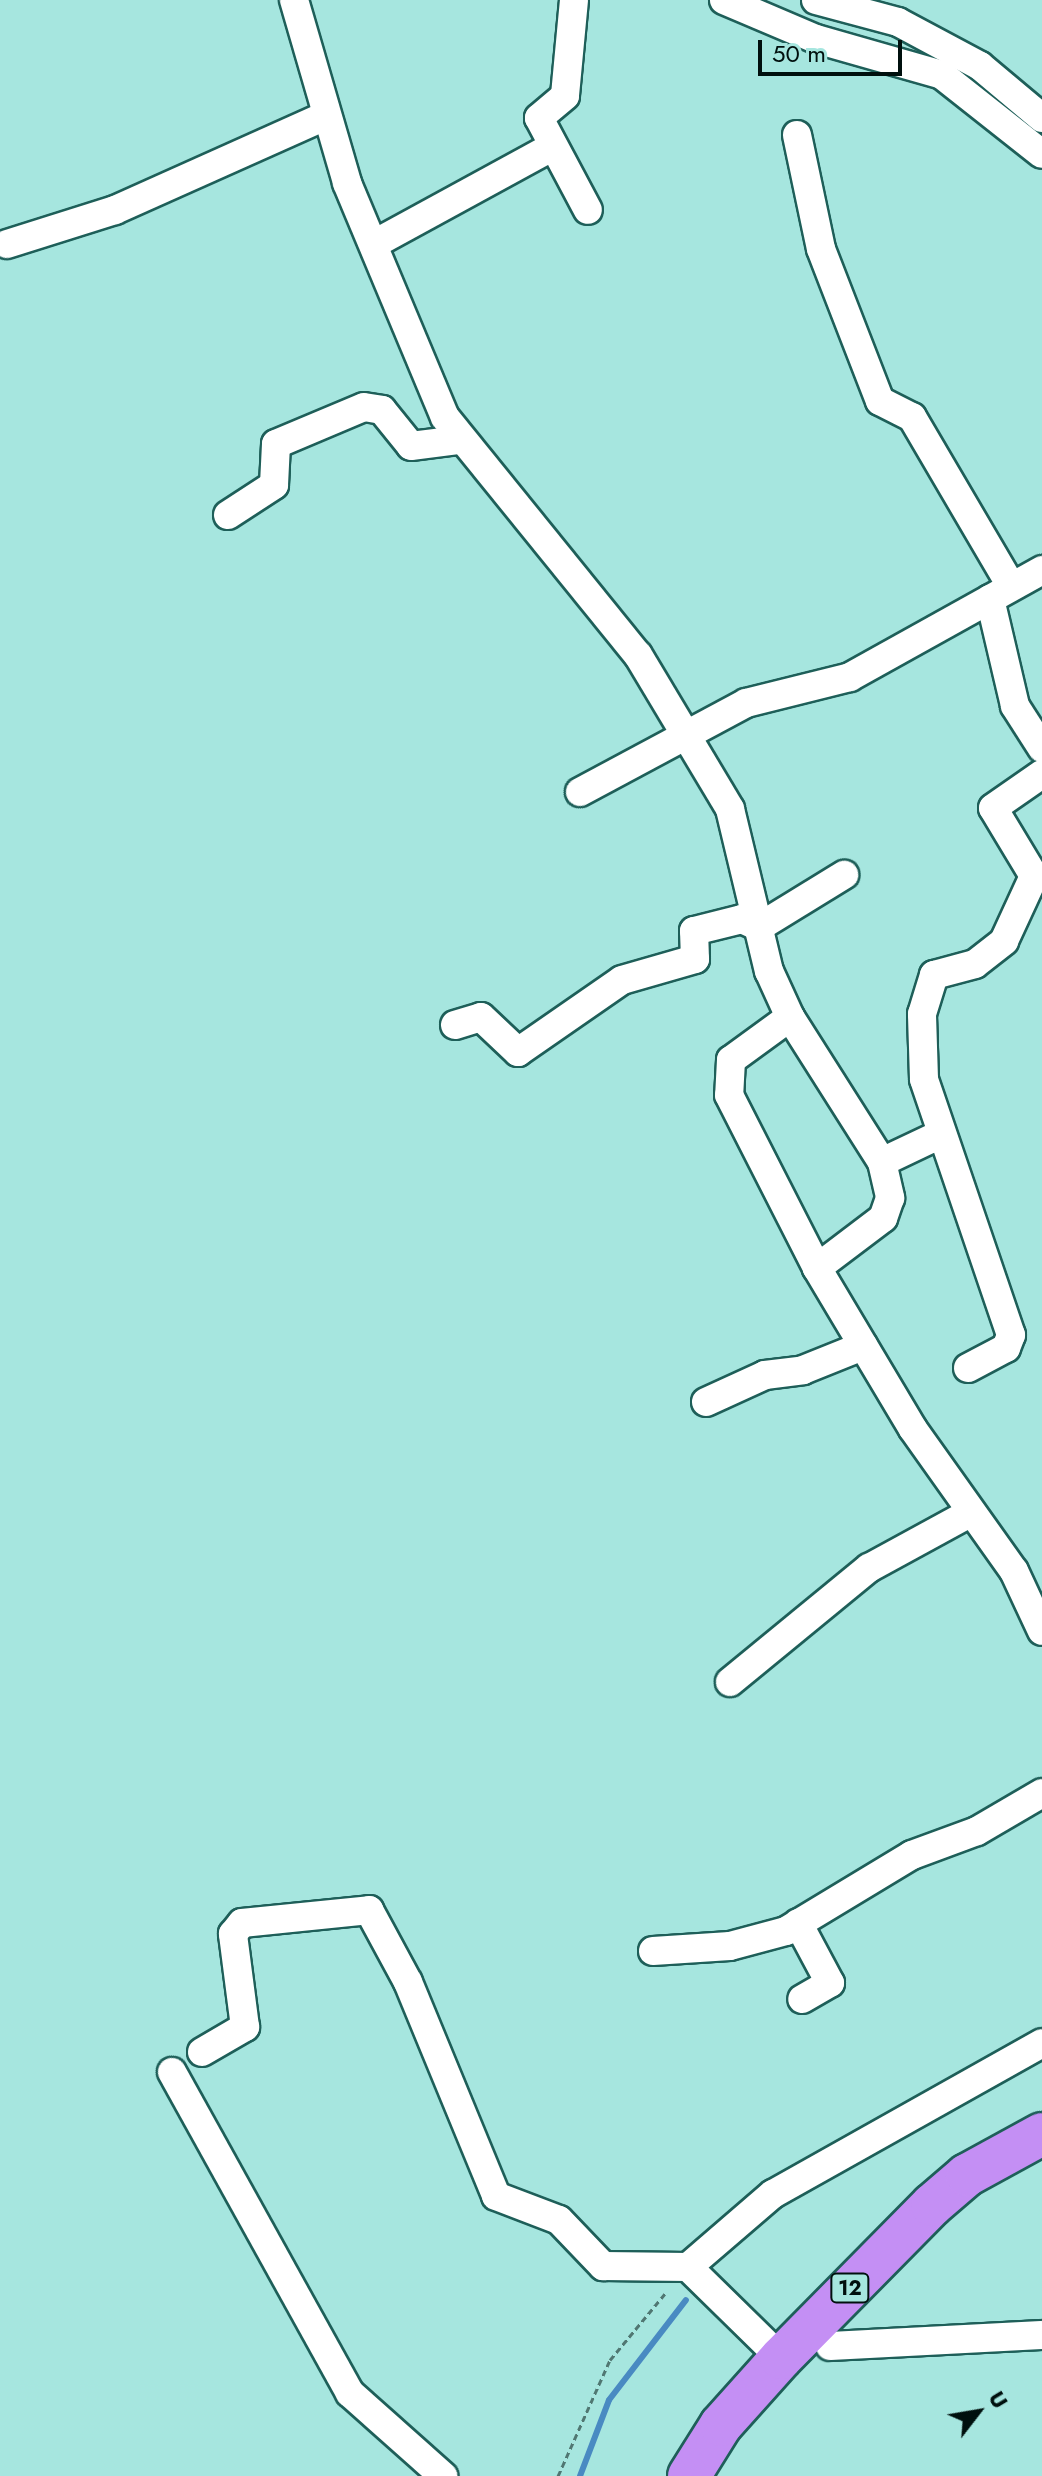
<!DOCTYPE html>
<style>
body{margin:0}
#map{position:relative;width:1042px;height:2476px;overflow:hidden;background:#a6e6df;font-family:Jost,sans-serif}
div>[style]{position:absolute}
.stream>*{height:6px;margin:-3px;padding:0 3px;transform-origin:3px;border-radius:3px;background:#498ac2}
.path>*{height:3px;margin-top:-1.5px;transform-origin:0;background:repeating-linear-gradient(90deg,#507772 0 6px,transparent 0 10px)}
.roads{filter:drop-shadow(2px 0 #1e5f59) drop-shadow(-2px 0 #1e5f59) drop-shadow(0 2px #1e5f59) drop-shadow(0 -2px #1e5f59)}
.minor>*{height:28px;margin:-14px;padding:0 14px;transform-origin:14px;border-radius:14px;background:#fff}
.highway>*{height:42px;margin:-21px;padding:0 21px;transform-origin:21px;border-radius:21px;background:#c48ff4}
span{translate:-50% -50%;white-space:nowrap;text-align:center;line-height:1.15;-webkit-text-stroke:8px #a6e6df;paint-order:stroke}
.shield-label span{padding:2px 6px;background:#a6e6df;border:2px solid;border-radius:6px;-webkit-text-stroke-width:0}
.shield-label{font-size:20px;color:#00100e;font-weight:700}
.north{position:absolute;left:938px;top:2372px;width:80px;height:80px;-webkit-text-stroke:6px #a6e6df;paint-order:stroke;rotate:59deg;font-size:22px;font-weight:700;line-height:32px;text-align:center;color:#00100e}
.north::after{content:'';display:block;margin:auto;width:28px;height:36px;background:#00100e;clip-path:polygon(50% 0,100% 100%,50% 72%,0 100%)}
.scale{position:absolute;left:758px;top:40px;width:144px;height:36px;box-sizing:border-box;border:4px solid #00100e;border-top:0;padding-left:10px;font-size:24px;line-height:28px;white-space:nowrap;color:#00100e;-webkit-text-stroke:6px #a6e6df;paint-order:stroke}
</style>
<div id="map">
<div class="stream">
<i style="left:580px;top:2476px;width:81px;rotate:-69.1deg"></i>
<i style="left:609px;top:2400px;width:126px;rotate:-52.4deg"></i>
</div>
<div class="path">
<i style="left:558px;top:2476px;width:127px;rotate:-65.9deg"></i>
<i style="left:610px;top:2360px;width:89px;rotate:-50.4deg"></i>
</div>
<div class="roads">
<div class="minor">
<i style="left:294px;top:0;width:191px;rotate:73.8deg"></i>
<i style="left:347px;top:183px;width:254px;rotate:67.3deg"></i>
<i style="left:445px;top:417px;width:306px;rotate:51deg"></i>
<i style="left:638px;top:655px;width:179px;rotate:59.1deg"></i>
<i style="left:730px;top:809px;width:167px;rotate:76.5deg"></i>
<i style="left:769px;top:971px;width:51px;rotate:65.5deg"></i>
<i style="left:790px;top:1017px;width:73px;rotate:143.9deg"></i>
<i style="left:731px;top:1060px;width:35px;rotate:93deg"></i>
<i style="left:729px;top:1095px;width:194px;rotate:63deg"></i>
<i style="left:817px;top:1268px;width:187px;rotate:59.2deg"></i>
<i style="left:913px;top:1429px;width:174px;rotate:54.6deg"></i>
<i style="left:1014px;top:1571px;width:66px;rotate:65deg"></i>
<i style="left:574px;top:0;width:96px;rotate:95.4deg"></i>
<i style="left:565px;top:96px;width:34px;rotate:140deg"></i>
<i style="left:539px;top:118px;width:104px;rotate:62deg"></i>
<i style="left:724px;top:0;width:100px;rotate:23deg"></i>
<i style="left:816px;top:39px;width:131px;rotate:15.9deg"></i>
<i style="left:942px;top:75px;width:127px;rotate:38.3deg"></i>
<i style="left:816px;top:0;width:85px;rotate:15deg"></i>
<i style="left:898px;top:22px;width:93px;rotate:28.2deg"></i>
<i style="left:980px;top:66px;width:81px;rotate:40deg"></i>
<i style="left:797px;top:135px;width:116px;rotate:78.1deg"></i>
<i style="left:821px;top:249px;width:163px;rotate:68.8deg"></i>
<i style="left:880px;top:401px;width:36px;rotate:27deg"></i>
<i style="left:912px;top:417px;width:196px;rotate:59.6deg"></i>
<i style="left:7px;top:244px;width:113px;rotate:-17.5deg"></i>
<i style="left:115px;top:210px;width:230px;rotate:-24.1deg"></i>
<i style="left:374px;top:244px;width:200px;rotate:-28.6deg"></i>
<i style="left:228px;top:515px;width:55px;rotate:-33.1deg"></i>
<i style="left:274px;top:485px;width:41px;rotate:-87.2deg"></i>
<i style="left:276px;top:444px;width:95px;rotate:-22.8deg"></i>
<i style="left:364px;top:407px;width:18px;rotate:9deg"></i>
<i style="left:382px;top:410px;width:46px;rotate:51.1deg"></i>
<i style="left:411px;top:446px;width:47px;rotate:-7.3deg"></i>
<i style="left:990px;top:599px;width:110px;rotate:76.8deg"></i>
<i style="left:1015px;top:706px;width:50px;rotate:57.3deg"></i>
<i style="left:580px;top:792px;width:188px;rotate:-28.2deg"></i>
<i style="left:746px;top:703px;width:107px;rotate:-14deg"></i>
<i style="left:850px;top:677px;width:220px;rotate:-29.1deg"></i>
<i style="left:790px;top:1017px;width:172px;rotate:57.6deg"></i>
<i style="left:882px;top:1162px;width:37px;rotate:77deg"></i>
<i style="left:890px;top:1198px;width:21px;rotate:109deg"></i>
<i style="left:883px;top:1218px;width:83px;rotate:142.9deg"></i>
<i style="left:455px;top:1025px;width:27px;rotate:-17deg"></i>
<i style="left:481px;top:1017px;width:51px;rotate:43.4deg"></i>
<i style="left:518px;top:1052px;width:126px;rotate:-34.7deg"></i>
<i style="left:622px;top:980px;width:76px;rotate:-16deg"></i>
<i style="left:695px;top:959px;width:28px;rotate:-92deg"></i>
<i style="left:694px;top:931px;width:49px;rotate:-14deg"></i>
<i style="left:742px;top:919px;width:19px;rotate:25deg"></i>
<i style="left:759px;top:927px;width:100px;rotate:-31.5deg"></i>
<i style="left:882px;top:1162px;width:65px;rotate:-25.4deg"></i>
<i style="left:968px;top:1368px;width:43px;rotate:-27.8deg"></i>
<i style="left:1006px;top:1348px;width:14px;rotate:-69deg"></i>
<i style="left:1011px;top:1335px;width:270px;rotate:-108.8deg"></i>
<i style="left:924px;top:1079px;width:65px;rotate:-91.8deg"></i>
<i style="left:922px;top:1014px;width:41px;rotate:-72.9deg"></i>
<i style="left:934px;top:975px;width:42px;rotate:-15deg"></i>
<i style="left:975px;top:964px;width:37px;rotate:-38deg"></i>
<i style="left:1004px;top:941px;width:72px;rotate:-65.2deg"></i>
<i style="left:1034px;top:876px;width:79px;rotate:-121.1deg"></i>
<i style="left:993px;top:808px;width:60px;rotate:-34.8deg"></i>
<i style="left:706px;top:1402px;width:65px;rotate:-24.6deg"></i>
<i style="left:765px;top:1375px;width:38px;rotate:-7deg"></i>
<i style="left:803px;top:1370px;width:65px;rotate:-21.8deg"></i>
<i style="left:730px;top:1682px;width:180px;rotate:-39.4deg"></i>
<i style="left:869px;top:1568px;width:115px;rotate:-28.6deg"></i>
<i style="left:798px;top:1923px;width:68px;rotate:61.9deg"></i>
<i style="left:830px;top:1983px;width:32px;rotate:150deg"></i>
<i style="left:653px;top:1951px;width:77px;rotate:-3.7deg"></i>
<i style="left:730px;top:1946px;width:58px;rotate:-15deg"></i>
<i style="left:786px;top:1931px;width:147px;rotate:-31.1deg"></i>
<i style="left:912px;top:1855px;width:69px;rotate:-20.3deg"></i>
<i style="left:977px;top:1831px;width:75px;rotate:-30.3deg"></i>
<i style="left:202px;top:2052px;width:50px;rotate:-30.2deg"></i>
<i style="left:245px;top:2027px;width:94px;rotate:-97.4deg"></i>
<i style="left:233px;top:1934px;width:14px;rotate:-51deg"></i>
<i style="left:242px;top:1923px;width:128px;rotate:-5.8deg"></i>
<i style="left:369px;top:1910px;width:82px;rotate:61.6deg"></i>
<i style="left:408px;top:1982px;width:231px;rotate:67.6deg"></i>
<i style="left:496px;top:2196px;width:67px;rotate:20.9deg"></i>
<i style="left:559px;top:2220px;width:64px;rotate:46.3deg"></i>
<i style="left:603px;top:2266px;width:85px;rotate:0.7deg"></i>
<i style="left:688px;top:2267px;width:130px;rotate:44.4deg"></i>
<i style="left:172px;top:2072px;width:367px;rotate:61deg"></i>
<i style="left:350px;top:2393px;width:125px;rotate:41.7deg"></i>
<i style="left:688px;top:2267px;width:112px;rotate:-40.7deg"></i>
<i style="left:773px;top:2194px;width:308px;rotate:-29.3deg"></i>
<i style="left:830px;top:2346px;width:212px;rotate:-3deg"></i>
</div>
<div class="highway">
<i style="left:689px;top:2476px;width:60px;rotate:-57.9deg"></i>
<i style="left:721px;top:2425px;width:90px;rotate:-48.2deg"></i>
<i style="left:781px;top:2358px;width:215px;rotate:-45.4deg"></i>
<i style="left:932px;top:2205px;width:46px;rotate:-40.6deg"></i>
<i style="left:967px;top:2175px;width:85px;rotate:-28.7deg"></i>
</div>
</div>
<div class="shield-label">
<span style="left:850px;top:2288px">12</span>
</div>
<div class="north">U</div>
<div class="scale">50 m</div>
</div>
